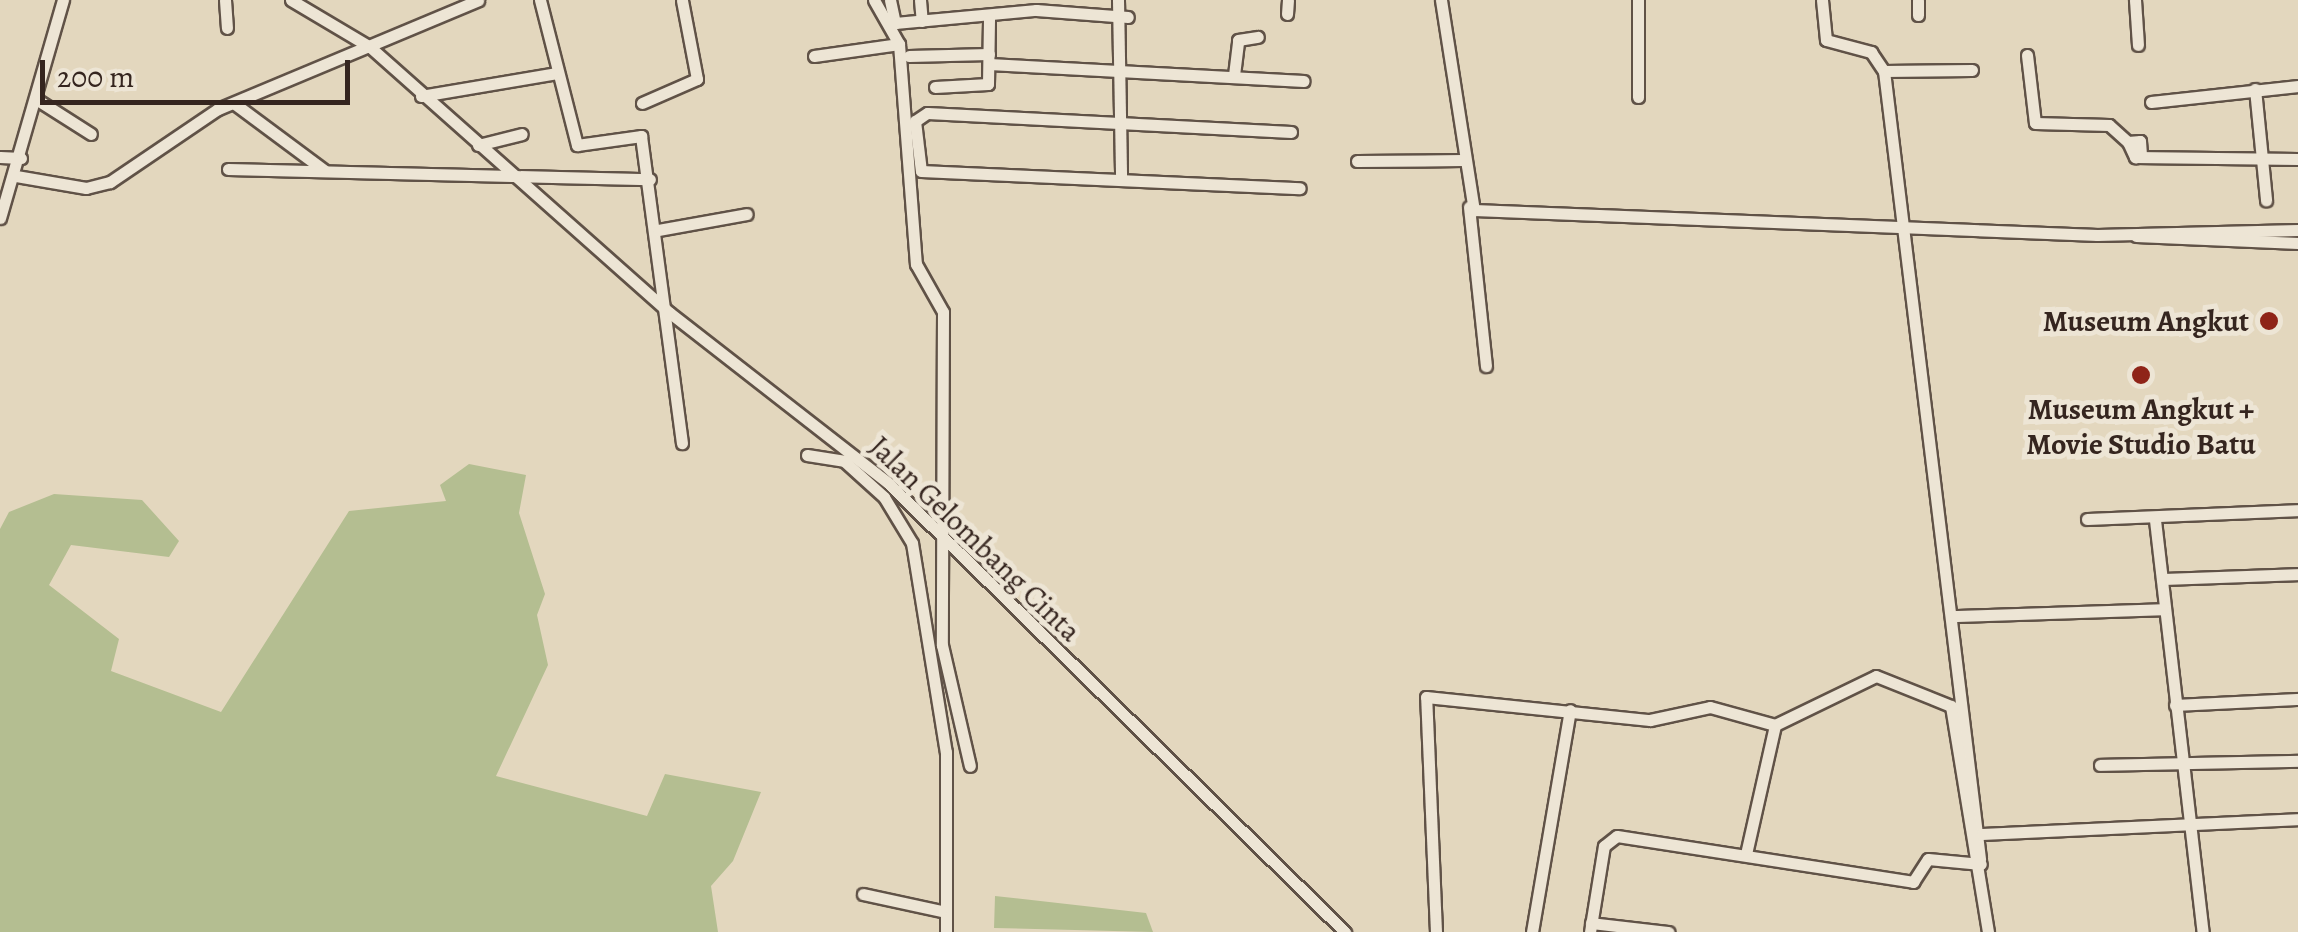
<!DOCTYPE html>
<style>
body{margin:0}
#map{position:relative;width:2298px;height:932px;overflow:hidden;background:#e3d7be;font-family:Alegreya,serif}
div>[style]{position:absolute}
.green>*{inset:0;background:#b4be91}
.roads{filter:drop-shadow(2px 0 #605247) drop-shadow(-2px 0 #605247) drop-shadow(0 2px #605247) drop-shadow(0 -2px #605247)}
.minor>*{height:11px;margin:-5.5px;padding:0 5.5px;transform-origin:5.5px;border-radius:5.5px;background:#ede5d5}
.dots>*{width:28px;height:28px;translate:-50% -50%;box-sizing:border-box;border:5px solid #ede5d5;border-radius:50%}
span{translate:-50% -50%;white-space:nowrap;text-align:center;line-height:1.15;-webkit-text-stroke:10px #ede5d5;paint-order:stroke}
.poi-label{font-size:30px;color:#35251f;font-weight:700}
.right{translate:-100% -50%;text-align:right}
.street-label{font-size:30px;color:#35251f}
.scale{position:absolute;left:40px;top:60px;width:310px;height:45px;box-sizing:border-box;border:5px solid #35251f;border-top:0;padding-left:12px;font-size:30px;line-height:35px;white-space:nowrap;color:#35251f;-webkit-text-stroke:8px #ede5d5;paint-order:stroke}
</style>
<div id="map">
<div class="green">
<i style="clip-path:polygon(469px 464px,526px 475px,519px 513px,545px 594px,537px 615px,548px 665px,496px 776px,647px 816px,665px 774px,761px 792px,733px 861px,711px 886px,718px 932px,0 932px,0 529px,9px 512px,54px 494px,142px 500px,179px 541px,169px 557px,71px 545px,49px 585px,119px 639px,111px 671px,221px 712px,349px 511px,446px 501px,440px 485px)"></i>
<i style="clip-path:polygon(995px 896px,1146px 913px,1153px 932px,994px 928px)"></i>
</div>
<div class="roads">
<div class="minor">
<i style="left:225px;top:0;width:28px;rotate:86deg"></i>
<i style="left:291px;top:0;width:92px;rotate:30.7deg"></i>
<i style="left:370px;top:47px;width:401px;rotate:41.6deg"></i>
<i style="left:670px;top:313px;width:276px;rotate:37.9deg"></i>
<i style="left:888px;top:483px;width:641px;rotate:44.49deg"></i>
<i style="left:540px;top:0;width:150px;rotate:75.7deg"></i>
<i style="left:577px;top:145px;width:65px;rotate:-8deg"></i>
<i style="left:641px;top:136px;width:310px;rotate:82.4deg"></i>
<i style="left:874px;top:0;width:51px;rotate:60.4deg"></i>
<i style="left:899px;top:44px;width:221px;rotate:85.6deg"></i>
<i style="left:916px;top:264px;width:55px;rotate:60.6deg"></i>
<i style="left:943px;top:312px;width:333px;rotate:90.2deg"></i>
<i style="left:942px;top:645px;width:124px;rotate:77deg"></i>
<i style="left:890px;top:0;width:24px;rotate:78deg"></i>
<i style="left:895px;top:23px;width:142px;rotate:-5.3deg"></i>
<i style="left:1036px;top:10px;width:92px;rotate:4.4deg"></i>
<i style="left:920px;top:0;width:21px;rotate:85deg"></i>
<i style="left:1118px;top:0;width:179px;rotate:89deg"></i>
<i style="left:1441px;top:0;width:213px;rotate:81.1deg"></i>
<i style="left:1474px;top:210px;width:624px;rotate:2.3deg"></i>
<i style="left:2097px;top:235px;width:201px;rotate:-1.4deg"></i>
<i style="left:1822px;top:0;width:40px;rotate:84.3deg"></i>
<i style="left:1826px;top:40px;width:47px;rotate:14.9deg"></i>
<i style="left:1871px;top:52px;width:23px;rotate:56deg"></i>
<i style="left:1884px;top:71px;width:794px;rotate:83.05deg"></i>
<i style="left:2135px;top:0;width:45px;rotate:86.2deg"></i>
<i style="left:1287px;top:14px;width:14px;rotate:-86deg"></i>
<i style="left:1918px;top:15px;width:15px;rotate:-90deg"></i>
<i style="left:2027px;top:55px;width:68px;rotate:83.3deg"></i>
<i style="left:2035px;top:123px;width:74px;rotate:1.5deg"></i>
<i style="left:2109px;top:125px;width:25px;rotate:42deg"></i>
<i style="left:814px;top:56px;width:86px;rotate:-8deg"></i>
<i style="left:909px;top:56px;width:80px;rotate:-1.4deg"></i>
<i style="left:989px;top:64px;width:315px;rotate:3.1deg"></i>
<i style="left:1884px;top:71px;width:88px;rotate:-0.7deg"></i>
<i style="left:1234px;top:75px;width:35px;rotate:-83deg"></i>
<i style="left:1238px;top:40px;width:20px;rotate:-9deg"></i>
<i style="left:935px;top:87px;width:53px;rotate:-3.2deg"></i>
<i style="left:988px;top:84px;width:66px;rotate:-89.1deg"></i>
<i style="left:2255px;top:89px;width:112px;rotate:84.3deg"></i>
<i style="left:421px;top:96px;width:138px;rotate:-9.6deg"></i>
<i style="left:1638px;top:97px;width:97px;rotate:-90deg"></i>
<i style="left:36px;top:99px;width:65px;rotate:32.5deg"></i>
<i style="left:2151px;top:102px;width:148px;rotate:-6.2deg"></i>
<i style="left:642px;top:103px;width:60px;rotate:-23.6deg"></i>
<i style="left:697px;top:79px;width:80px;rotate:-100.8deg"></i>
<i style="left:235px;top:104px;width:111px;rotate:36.6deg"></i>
<i style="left:1291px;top:132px;width:364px;rotate:-177deg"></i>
<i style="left:927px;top:113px;width:14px;rotate:146deg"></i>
<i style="left:915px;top:121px;width:50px;rotate:83.2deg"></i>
<i style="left:921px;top:171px;width:379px;rotate:2.6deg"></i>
<i style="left:478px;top:145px;width:45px;rotate:-14deg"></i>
<i style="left:2141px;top:155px;width:14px;rotate:-94deg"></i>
<i style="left:2140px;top:141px;width:12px;rotate:175deg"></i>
<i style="left:2128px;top:142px;width:17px;rotate:65deg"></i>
<i style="left:2135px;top:157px;width:163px;rotate:0.7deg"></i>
<i style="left:0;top:157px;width:21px;rotate:3deg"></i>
<i style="left:1357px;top:161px;width:105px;rotate:-0.5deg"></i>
<i style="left:228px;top:169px;width:422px;rotate:1.4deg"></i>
<i style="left:16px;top:176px;width:71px;rotate:9.7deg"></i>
<i style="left:86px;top:188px;width:25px;rotate:-14deg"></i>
<i style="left:110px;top:182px;width:130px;rotate:-34.1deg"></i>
<i style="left:218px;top:109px;width:282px;rotate:-22.7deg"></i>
<i style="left:1469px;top:207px;width:160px;rotate:83.9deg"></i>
<i style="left:0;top:218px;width:227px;rotate:-73.9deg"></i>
<i style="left:658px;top:230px;width:90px;rotate:-10.2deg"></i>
<i style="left:2136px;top:236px;width:162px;rotate:2.5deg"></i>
<i style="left:807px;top:455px;width:37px;rotate:9deg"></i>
<i style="left:844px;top:461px;width:54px;rotate:42deg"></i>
<i style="left:884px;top:497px;width:54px;rotate:58.7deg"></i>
<i style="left:912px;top:543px;width:212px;rotate:80.8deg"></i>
<i style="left:946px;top:752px;width:180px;rotate:90deg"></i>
<i style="left:2087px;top:519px;width:211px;rotate:-2.4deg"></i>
<i style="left:2155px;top:520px;width:415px;rotate:83.4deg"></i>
<i style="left:2162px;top:579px;width:136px;rotate:-2.1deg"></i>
<i style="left:1955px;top:616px;width:209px;rotate:-1.9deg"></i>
<i style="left:2175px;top:705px;width:123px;rotate:-2.8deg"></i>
<i style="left:2100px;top:765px;width:198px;rotate:-1.2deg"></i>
<i style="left:1982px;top:834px;width:316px;rotate:-2.7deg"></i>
<i style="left:1746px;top:854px;width:132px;rotate:-77.3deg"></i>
<i style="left:863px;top:894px;width:80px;rotate:12.3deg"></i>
<i style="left:1591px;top:923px;width:78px;rotate:6.7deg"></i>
<i style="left:1436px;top:932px;width:235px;rotate:-92.4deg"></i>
<i style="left:1426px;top:697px;width:225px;rotate:5.9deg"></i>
<i style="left:1650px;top:720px;width:61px;rotate:-12.2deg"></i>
<i style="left:1710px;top:707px;width:67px;rotate:15.5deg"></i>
<i style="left:1775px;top:725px;width:112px;rotate:-25.9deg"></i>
<i style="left:1876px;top:676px;width:81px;rotate:21.8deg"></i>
<i style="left:1951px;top:706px;width:229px;rotate:80.7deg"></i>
<i style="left:1532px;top:932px;width:225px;rotate:-80.3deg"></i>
<i style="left:1590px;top:932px;width:87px;rotate:-80.8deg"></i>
<i style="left:1604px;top:846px;width:16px;rotate:-38deg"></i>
<i style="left:1617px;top:836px;width:300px;rotate:8.8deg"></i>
<i style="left:1913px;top:882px;width:27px;rotate:-57deg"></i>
<i style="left:1928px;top:859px;width:53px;rotate:5.4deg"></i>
</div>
</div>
<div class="dots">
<i style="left:2269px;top:321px;background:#8f2418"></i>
<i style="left:2141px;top:375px;background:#8f2418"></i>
</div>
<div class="poi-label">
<span class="right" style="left:2249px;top:321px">Museum Angkut</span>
<span style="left:2141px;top:426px">Museum Angkut +<br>Movie Studio Batu</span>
</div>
<div class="street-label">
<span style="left:975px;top:539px;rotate:44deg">Jalan Gelombang Cinta</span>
</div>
<div class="scale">200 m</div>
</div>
